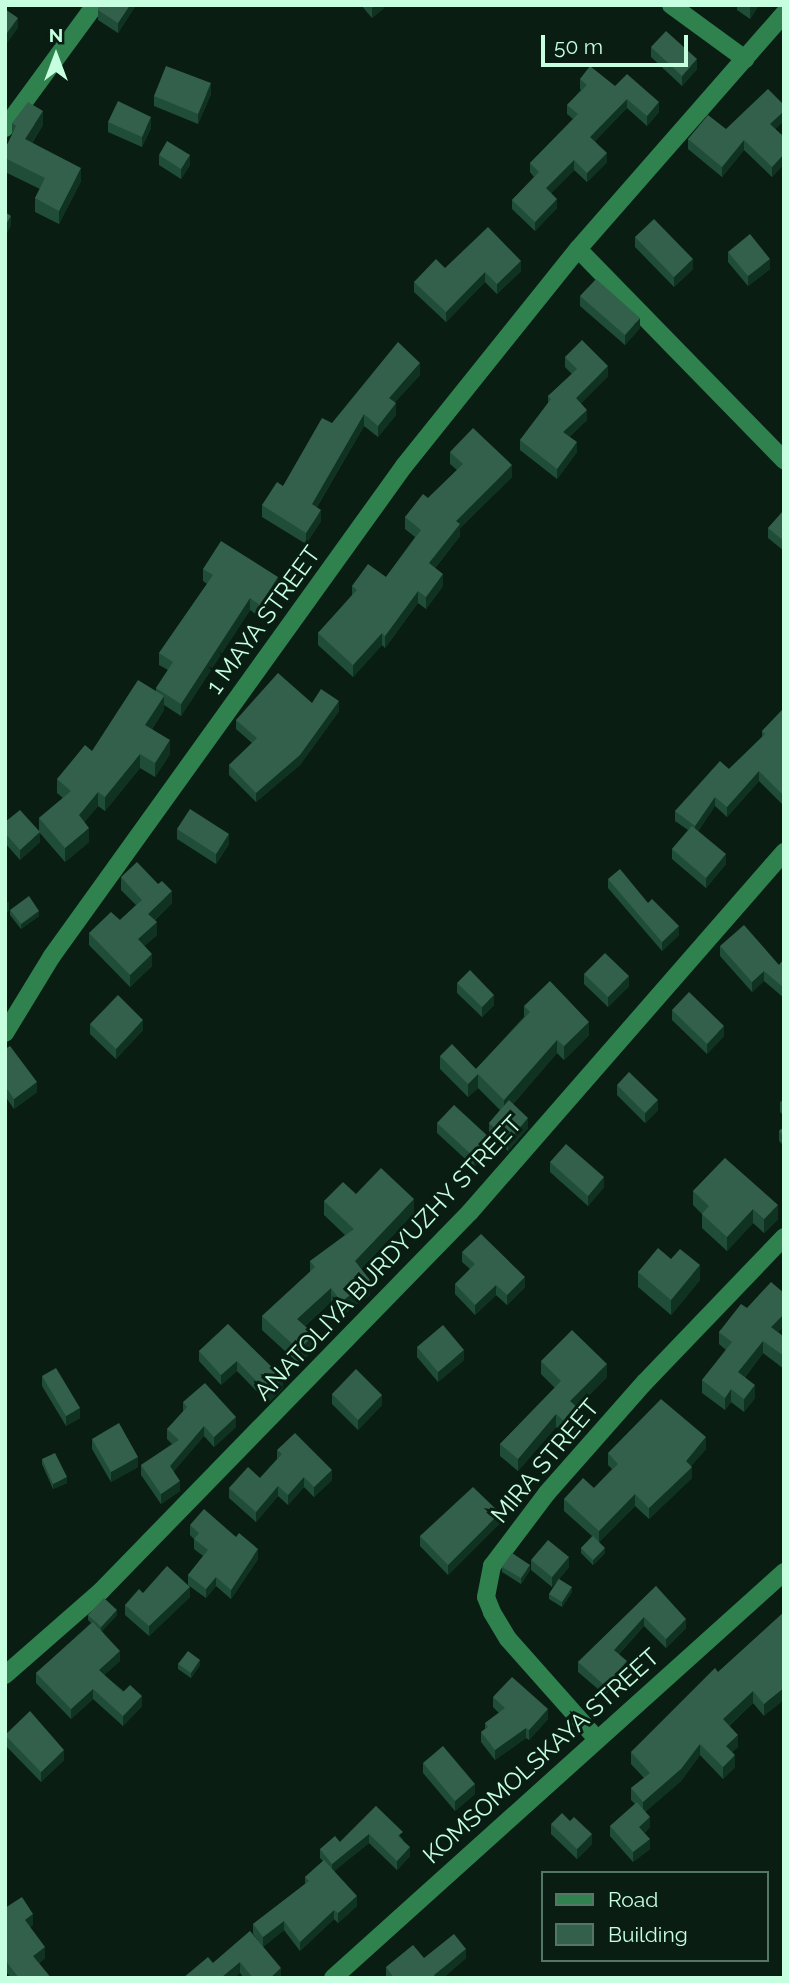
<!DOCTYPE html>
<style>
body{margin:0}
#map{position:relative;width:789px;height:1983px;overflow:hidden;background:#091d13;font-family:Raleway,sans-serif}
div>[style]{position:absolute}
.minor>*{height:18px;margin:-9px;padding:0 9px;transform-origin:9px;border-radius:9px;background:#2f814e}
.wall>*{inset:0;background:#204d38}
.shaded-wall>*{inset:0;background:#103221}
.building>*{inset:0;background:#32604a}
span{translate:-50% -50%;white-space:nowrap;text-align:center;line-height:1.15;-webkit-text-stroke:6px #091d13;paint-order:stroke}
.street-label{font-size:24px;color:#c5ffdf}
.frame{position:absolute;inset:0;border:7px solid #c5ffdf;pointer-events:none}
.legend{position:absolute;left:541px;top:1871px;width:228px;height:91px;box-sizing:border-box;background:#091d13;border:2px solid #547765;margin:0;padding:9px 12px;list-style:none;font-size:21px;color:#c5ffdf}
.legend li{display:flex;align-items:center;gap:14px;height:35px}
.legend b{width:35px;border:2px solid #547765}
.north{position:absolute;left:21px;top:21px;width:70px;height:70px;-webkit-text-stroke:5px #091d13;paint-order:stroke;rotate:0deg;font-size:19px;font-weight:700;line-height:28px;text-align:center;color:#c5ffdf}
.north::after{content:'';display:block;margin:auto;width:24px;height:32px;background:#c5ffdf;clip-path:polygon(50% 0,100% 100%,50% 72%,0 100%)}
.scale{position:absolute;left:541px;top:35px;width:147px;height:32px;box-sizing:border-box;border:4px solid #c5ffdf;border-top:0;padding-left:9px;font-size:21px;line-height:24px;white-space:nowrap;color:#c5ffdf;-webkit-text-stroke:5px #091d13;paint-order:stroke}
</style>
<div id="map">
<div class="minor">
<i style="left:671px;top:5px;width:92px;rotate:36.1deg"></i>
<i style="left:5px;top:128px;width:152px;rotate:-53.8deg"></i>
<i style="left:578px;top:249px;width:295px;rotate:45.7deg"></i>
<i style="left:5px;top:1033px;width:90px;rotate:-58.6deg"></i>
<i style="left:52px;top:956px;width:603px;rotate:-54.31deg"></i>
<i style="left:404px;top:466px;width:278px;rotate:-51.3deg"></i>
<i style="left:578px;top:249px;width:313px;rotate:-48.8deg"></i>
<i style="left:5px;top:1675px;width:128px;rotate:-41.2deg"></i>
<i style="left:101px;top:1591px;width:529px;rotate:-45.77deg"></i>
<i style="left:470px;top:1212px;width:478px;rotate:-48.9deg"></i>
<i style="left:596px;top:1738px;width:132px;rotate:-131.6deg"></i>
<i style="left:508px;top:1639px;width:31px;rotate:-121deg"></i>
<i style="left:492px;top:1612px;width:16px;rotate:-112deg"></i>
<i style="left:486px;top:1597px;width:32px;rotate:-79deg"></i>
<i style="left:492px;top:1566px;width:91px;rotate:-53deg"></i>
<i style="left:547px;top:1493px;width:148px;rotate:-48.6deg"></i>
<i style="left:645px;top:1382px;width:201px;rotate:-46.2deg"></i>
<i style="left:333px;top:1978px;width:607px;rotate:-41.99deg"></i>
</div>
<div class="wall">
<i style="clip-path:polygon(100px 5px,136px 5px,118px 33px,98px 20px,98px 10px)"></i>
<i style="clip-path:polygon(361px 5px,384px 5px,384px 8px,372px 18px)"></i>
<i style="clip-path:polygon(737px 5px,759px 5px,750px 19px,737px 10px)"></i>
<i style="clip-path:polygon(651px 47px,697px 69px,682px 86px,651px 57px)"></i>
<i style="clip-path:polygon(580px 79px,615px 86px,659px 112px,647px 126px,627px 108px,595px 141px,607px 162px,587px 182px,574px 170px,551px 193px,557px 208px,535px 231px,512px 209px,512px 200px,534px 177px,530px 172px,530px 163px,573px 119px,567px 114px,567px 105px,581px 90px,580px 89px)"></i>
<i style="clip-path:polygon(211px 94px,198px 124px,154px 106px,154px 96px)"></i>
<i style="clip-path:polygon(784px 105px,784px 121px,775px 129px,784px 137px,784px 164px,772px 177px,744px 150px,722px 177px,688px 149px,688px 139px,726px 129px)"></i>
<i style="clip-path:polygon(108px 122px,151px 128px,142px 147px,108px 132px)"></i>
<i style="clip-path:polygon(12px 123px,43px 125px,32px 143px,81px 181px,59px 224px,35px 212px,35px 198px,40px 189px,5px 172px,5px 149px,12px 136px)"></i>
<i style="clip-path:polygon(159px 155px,190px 165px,181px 179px,159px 165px)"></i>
<i style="clip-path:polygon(635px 237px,693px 269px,674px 287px,635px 247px)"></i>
<i style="clip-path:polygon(728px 252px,770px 269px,748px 286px,728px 262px)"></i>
<i style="clip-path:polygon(445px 268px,521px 271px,497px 294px,485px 282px,446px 322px,414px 292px,414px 282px)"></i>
<i style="clip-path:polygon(580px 296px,640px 328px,625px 345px,580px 306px)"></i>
<i style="clip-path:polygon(565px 357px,608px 376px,581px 403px,587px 420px,569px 437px,577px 452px,557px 479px,520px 450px,520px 440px,548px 403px,548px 396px,572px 374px,565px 367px)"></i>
<i style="clip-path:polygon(420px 375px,395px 402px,396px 415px,378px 437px,364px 426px,317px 507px,321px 521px,306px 544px,262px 517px,262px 505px,283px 486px,332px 423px)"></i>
<i style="clip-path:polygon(450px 452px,512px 477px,460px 528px,460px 536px,435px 568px,443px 586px,426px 609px,418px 603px,385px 648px,382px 645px,353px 677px,318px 645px,318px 633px,352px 595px,352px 586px,386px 577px,415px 537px,405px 529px,405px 517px,428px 498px,457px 470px,450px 464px)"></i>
<i style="clip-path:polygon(784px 510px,784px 551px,768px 538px,768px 528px)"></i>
<i style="clip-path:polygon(203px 569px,278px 589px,260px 617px,250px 610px,181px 716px,164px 705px,164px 710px,152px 729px,170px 754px,155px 777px,140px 768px,105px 811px,98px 806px,84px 822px,89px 842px,65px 862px,39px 832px,39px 818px,63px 798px,57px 793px,57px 779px,92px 751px,156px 691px,156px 688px,168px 670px,159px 665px,159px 653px,207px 584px,203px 581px)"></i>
<i style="clip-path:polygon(312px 703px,339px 711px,300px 765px,256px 802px,229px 775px,229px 765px,252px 743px,236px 729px,236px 720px)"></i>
<i style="clip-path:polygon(784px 708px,784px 802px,782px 804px,759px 781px,727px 817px,715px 806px,698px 831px,726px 864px,706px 888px,672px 859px,672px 849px,688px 830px,675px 821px,675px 811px,729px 769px,762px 737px,762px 731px)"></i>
<i style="clip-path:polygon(5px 822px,40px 842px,20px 860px,5px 843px)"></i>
<i style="clip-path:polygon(177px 829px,229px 844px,216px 864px,177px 839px)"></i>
<i style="clip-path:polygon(121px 877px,172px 903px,155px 920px,157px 935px,144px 946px,152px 966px,130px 987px,89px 945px,89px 933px,120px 920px,136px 905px,121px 890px)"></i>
<i style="clip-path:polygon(608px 879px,648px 903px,679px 935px,662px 951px,608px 888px)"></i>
<i style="clip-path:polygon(10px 910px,39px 916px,21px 929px,10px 915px)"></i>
<i style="clip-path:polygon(720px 946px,779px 965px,784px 959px,784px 998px,764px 981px,752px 992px,720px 956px)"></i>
<i style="clip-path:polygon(584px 974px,629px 986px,608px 1007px,584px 984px)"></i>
<i style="clip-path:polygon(457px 983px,494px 1005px,482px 1017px,457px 993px)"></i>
<i style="clip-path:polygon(524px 1006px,589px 1035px,564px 1060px,557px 1053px,513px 1104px,528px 1128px,508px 1151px,489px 1133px,489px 1123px,500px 1110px,478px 1088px,468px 1097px,440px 1069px,440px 1056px,476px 1069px,524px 1017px)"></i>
<i style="clip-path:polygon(672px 1010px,724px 1036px,707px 1054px,672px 1020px)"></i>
<i style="clip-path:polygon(90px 1024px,143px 1030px,116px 1059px,90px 1034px)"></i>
<i style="clip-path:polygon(5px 1049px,37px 1092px,14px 1109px,5px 1096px)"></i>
<i style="clip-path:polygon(617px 1085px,658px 1110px,645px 1123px,617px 1095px)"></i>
<i style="clip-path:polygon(784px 1099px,784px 1116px,780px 1112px,780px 1102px)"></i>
<i style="clip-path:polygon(437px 1123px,491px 1149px,474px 1167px,437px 1133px)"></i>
<i style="clip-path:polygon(784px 1127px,784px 1146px,779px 1141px,779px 1131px)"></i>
<i style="clip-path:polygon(725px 1158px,778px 1219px,764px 1233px,753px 1223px,727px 1251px,702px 1228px,702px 1214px,693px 1205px,693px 1191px)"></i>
<i style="clip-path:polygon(550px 1162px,604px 1187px,588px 1206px,550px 1172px)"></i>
<i style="clip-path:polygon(356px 1194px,414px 1213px,361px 1269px,370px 1295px,341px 1316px,331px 1302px,305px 1326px,314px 1349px,299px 1364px,262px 1330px,262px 1316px,310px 1272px,310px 1261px,345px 1235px,324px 1215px,324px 1201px)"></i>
<i style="clip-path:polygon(462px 1252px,525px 1287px,507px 1305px,496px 1295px,475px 1315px,455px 1294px,455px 1284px,470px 1269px,462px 1262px)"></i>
<i style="clip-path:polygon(671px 1259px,700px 1280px,671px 1315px,638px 1287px,638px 1272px)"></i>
<i style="clip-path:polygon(784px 1293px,784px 1326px,778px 1332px,784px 1337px,784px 1369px,763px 1353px,745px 1377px,755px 1398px,744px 1412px,731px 1402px,725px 1410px,702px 1393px,702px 1380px,726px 1350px,719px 1344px,719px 1332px,747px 1308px)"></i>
<i style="clip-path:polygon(228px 1324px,283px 1388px,268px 1403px,237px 1371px,221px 1385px,199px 1361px,199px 1351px)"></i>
<i style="clip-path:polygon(417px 1347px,464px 1360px,438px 1382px,417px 1357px)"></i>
<i style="clip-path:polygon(541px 1361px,607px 1377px,577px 1407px,585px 1426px,572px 1441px,556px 1427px,518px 1471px,500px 1456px,500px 1444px,555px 1388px,541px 1374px)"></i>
<i style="clip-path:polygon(42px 1376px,80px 1418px,66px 1426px,42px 1386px)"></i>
<i style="clip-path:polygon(332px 1394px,382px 1405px,358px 1430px,332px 1404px)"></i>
<i style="clip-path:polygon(183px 1402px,236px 1427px,214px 1447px,204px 1436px,173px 1472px,180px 1491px,161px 1504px,141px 1475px,141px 1465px,172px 1444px,167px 1439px,167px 1429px,183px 1412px)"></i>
<i style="clip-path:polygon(92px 1439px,138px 1467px,111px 1482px,92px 1449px)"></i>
<i style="clip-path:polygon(706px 1449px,691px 1466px,692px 1478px,649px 1519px,635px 1506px,599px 1542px,605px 1553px,593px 1565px,581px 1553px,581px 1548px,592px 1536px,564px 1511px,564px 1499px,594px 1488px,612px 1469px,608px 1465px,608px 1453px)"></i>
<i style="clip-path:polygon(277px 1450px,332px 1480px,314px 1497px,304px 1487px,288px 1505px,278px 1496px,256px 1522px,229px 1498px,229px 1488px,260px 1478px,277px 1459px)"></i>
<i style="clip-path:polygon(42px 1459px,67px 1483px,53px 1489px,42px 1464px)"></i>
<i style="clip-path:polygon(500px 1523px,448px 1575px,420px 1546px,420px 1536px)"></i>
<i style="clip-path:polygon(190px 1525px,258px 1559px,231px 1599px,216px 1586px,206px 1598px,188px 1585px,188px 1575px,203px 1556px,194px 1549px,194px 1539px,190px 1535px)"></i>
<i style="clip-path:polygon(531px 1560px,569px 1567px,559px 1579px,572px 1592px,562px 1607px,549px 1599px,549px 1594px,558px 1580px,552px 1587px,531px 1570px)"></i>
<i style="clip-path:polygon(502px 1567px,530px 1570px,521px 1584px,502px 1572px)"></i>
<i style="clip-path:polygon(656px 1586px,686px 1628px,666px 1648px,644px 1626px,619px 1654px,627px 1671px,605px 1695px,578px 1672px,578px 1662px)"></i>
<i style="clip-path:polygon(143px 1593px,190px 1597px,149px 1636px,125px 1615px,125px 1605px)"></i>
<i style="clip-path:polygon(784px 1612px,764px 1716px,753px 1703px,729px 1726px,738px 1747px,732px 1752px,735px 1767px,723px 1779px,700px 1755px,681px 1781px,645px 1812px,650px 1827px,644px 1833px,650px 1849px,633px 1862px,610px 1836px,610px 1826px,635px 1804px,631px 1800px,631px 1788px,644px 1778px,631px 1764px,631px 1752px)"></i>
<i style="clip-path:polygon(88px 1615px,117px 1615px,102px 1631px,120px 1661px,104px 1675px,142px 1706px,123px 1726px,93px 1699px,71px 1719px,36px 1683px,36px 1673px,91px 1623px,88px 1620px)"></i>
<i style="clip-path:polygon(178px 1664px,200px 1665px,191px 1678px,178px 1669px)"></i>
<i style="clip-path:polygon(493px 1697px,548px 1719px,529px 1740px,526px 1738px,495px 1760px,481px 1742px,481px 1732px,485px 1729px,485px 1723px,499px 1713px,493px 1707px)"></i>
<i style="clip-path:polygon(5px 1734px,64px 1760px,41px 1782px,5px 1745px)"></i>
<i style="clip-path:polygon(423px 1763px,475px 1794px,455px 1811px,423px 1773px)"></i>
<i style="clip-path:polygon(376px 1806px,403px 1840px,410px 1856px,397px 1870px,369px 1843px,334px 1871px,357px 1906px,338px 1923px,334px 1919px,300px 1951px,284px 1930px,263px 1947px,253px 1934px,253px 1924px,305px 1884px,305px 1877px,323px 1861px,320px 1858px,320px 1849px,340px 1842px)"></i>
<i style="clip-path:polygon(570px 1821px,592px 1844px,577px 1859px,551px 1834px,551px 1824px)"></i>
<i style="clip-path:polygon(5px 1908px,33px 1925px,30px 1927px,45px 1958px,39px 1963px,51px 1978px,11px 1978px,5px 1971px)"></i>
<i style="clip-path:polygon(250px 1931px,281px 1978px,244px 1978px,240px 1973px,213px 1963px)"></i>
<i style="clip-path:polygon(424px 1958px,466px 1958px,443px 1978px,387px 1978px,386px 1977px,386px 1967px)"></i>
</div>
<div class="shaded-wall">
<i style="clip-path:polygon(130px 5px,136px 5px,118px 33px,118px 23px)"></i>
<i style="clip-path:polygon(376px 5px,384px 5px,384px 8px,372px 18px,372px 8px)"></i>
<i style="clip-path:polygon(750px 5px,759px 5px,750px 19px)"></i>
<i style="clip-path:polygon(18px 18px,18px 28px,5px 46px,5px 36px)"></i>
<i style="clip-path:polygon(697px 59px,697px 69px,682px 86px,682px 76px)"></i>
<i style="clip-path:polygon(211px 83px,211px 94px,198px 124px,198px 114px)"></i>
<i style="clip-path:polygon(627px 99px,627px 108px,590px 146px,590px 137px)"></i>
<i style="clip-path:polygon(659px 102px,659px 112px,647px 126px,647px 116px)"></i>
<i style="clip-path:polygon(43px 111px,43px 125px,25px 153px,25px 139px)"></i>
<i style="clip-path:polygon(784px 111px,784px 121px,770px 134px,770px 124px)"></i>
<i style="clip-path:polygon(151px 117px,151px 128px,142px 147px,142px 137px)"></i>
<i style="clip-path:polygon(744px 140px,744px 150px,722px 177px,722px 167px)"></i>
<i style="clip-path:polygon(607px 153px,607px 162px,587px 182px,587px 173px)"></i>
<i style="clip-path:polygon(784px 154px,784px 164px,772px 177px,772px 167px)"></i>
<i style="clip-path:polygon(190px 155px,190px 165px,181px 179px,181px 169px)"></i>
<i style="clip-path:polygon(574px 160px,574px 170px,546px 198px,546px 188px)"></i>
<i style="clip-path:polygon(81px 168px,81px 181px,59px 224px,59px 211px)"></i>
<i style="clip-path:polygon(557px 199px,557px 208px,535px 231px,535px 222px)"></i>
<i style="clip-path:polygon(11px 216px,11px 226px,5px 236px,5px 226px)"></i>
<i style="clip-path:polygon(693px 259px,693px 269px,674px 287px,674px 277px)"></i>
<i style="clip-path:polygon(770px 259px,770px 269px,748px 286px,748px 276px)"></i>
<i style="clip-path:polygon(521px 261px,521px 271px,497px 294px,497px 284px)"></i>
<i style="clip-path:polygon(485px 272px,485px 282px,446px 322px,446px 312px)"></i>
<i style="clip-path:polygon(640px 318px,640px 328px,625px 345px,625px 335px)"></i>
<i style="clip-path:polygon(420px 363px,420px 375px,389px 409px,389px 398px)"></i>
<i style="clip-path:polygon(608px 366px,608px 376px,576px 408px,576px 398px)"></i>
<i style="clip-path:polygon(396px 403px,396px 415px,378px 437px,378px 426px)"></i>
<i style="clip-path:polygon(587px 410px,587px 420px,563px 442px,563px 432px)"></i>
<i style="clip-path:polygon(364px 414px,364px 426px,312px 515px,312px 504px)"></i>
<i style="clip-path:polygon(577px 442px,577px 452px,557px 479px,557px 469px)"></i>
<i style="clip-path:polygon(512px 465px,512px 477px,460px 528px,460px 536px,429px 575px,429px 563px,456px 521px)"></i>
<i style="clip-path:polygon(321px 510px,321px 521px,306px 544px,306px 533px)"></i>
<i style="clip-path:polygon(443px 574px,443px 586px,426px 609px,426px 597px)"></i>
<i style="clip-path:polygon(278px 577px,278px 589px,260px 617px,260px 605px)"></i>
<i style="clip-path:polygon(418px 591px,418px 603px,385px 648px,385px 636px)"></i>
<i style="clip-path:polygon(250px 598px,250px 610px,181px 716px,181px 704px)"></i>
<i style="clip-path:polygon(382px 633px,382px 645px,353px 677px,353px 665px)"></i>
<i style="clip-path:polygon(164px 696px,164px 710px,145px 739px,145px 725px)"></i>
<i style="clip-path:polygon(339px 701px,339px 711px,300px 765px,256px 802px,256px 793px)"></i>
<i style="clip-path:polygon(170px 740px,170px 754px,155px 777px,155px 763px)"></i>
<i style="clip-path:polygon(140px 754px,140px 768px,105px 811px,105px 797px)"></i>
<i style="clip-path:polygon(759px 771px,759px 781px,727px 817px,727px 807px)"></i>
<i style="clip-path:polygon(98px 792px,98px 806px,79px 829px,79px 815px)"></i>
<i style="clip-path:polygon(784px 792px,784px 802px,782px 804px,782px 794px)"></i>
<i style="clip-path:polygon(715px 797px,715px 806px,695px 835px,695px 826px)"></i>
<i style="clip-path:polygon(89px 828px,89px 842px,65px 862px,65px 848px)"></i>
<i style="clip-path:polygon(40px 832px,40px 842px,20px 860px,20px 850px)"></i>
<i style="clip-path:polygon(229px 834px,229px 844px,216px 864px,216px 854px)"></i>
<i style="clip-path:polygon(726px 854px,726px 864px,706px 888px,706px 878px)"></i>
<i style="clip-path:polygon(172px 891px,172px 903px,148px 926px,148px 914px)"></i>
<i style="clip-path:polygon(9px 901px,9px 911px,5px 914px,5px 904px)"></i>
<i style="clip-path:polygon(39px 911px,39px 916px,21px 929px,21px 924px)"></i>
<i style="clip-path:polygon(157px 922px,157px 935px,138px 952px,138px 939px)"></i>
<i style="clip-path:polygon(679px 926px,679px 935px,662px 951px,662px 942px)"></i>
<i style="clip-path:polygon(152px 954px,152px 966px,130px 987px,130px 975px)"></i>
<i style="clip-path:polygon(764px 971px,764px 981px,752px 992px,752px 982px)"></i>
<i style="clip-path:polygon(629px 976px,629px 986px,608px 1007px,608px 997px)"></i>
<i style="clip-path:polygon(494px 995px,494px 1005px,482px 1017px,482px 1007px)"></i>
<i style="clip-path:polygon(143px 1020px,143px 1030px,116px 1059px,116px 1049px)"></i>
<i style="clip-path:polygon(589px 1022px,589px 1035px,564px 1060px,564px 1046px)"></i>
<i style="clip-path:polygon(724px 1026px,724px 1036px,707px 1054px,707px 1044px)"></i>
<i style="clip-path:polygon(557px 1040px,557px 1053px,504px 1114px,504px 1100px)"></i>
<i style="clip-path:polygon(478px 1074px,478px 1088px,468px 1097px,468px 1084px)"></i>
<i style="clip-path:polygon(37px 1082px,37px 1092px,14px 1109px,14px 1099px)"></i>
<i style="clip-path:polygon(658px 1100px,658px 1110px,645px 1123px,645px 1113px)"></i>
<i style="clip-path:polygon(528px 1118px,528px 1128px,508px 1151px,508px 1141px)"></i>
<i style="clip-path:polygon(491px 1139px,491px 1149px,474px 1167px,474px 1157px)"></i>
<i style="clip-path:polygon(604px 1177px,604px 1187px,588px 1206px,588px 1196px)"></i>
<i style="clip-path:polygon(414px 1199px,414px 1213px,355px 1275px,355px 1261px)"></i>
<i style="clip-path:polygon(778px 1205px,778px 1219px,764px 1233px,764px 1219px)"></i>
<i style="clip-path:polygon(753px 1209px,753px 1223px,727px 1251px,727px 1237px)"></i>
<i style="clip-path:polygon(700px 1265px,700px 1280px,671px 1315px,671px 1300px)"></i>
<i style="clip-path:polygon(525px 1277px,525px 1287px,507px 1305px,507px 1295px)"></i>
<i style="clip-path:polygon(370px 1280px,370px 1295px,341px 1316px,341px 1302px)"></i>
<i style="clip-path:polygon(496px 1285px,496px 1295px,475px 1315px,475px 1305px)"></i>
<i style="clip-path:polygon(331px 1288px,331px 1302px,297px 1333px,297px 1319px)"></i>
<i style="clip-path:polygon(784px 1314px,784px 1326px,771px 1340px,771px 1327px)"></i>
<i style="clip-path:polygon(314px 1334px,314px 1349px,299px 1364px,299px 1350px)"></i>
<i style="clip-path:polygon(763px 1341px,763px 1353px,738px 1385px,738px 1372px)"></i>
<i style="clip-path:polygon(464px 1350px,464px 1360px,438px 1382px,438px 1372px)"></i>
<i style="clip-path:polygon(237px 1361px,237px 1371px,221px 1385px,221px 1375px)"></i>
<i style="clip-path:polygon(607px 1364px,607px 1377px,570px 1413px,570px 1401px)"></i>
<i style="clip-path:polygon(283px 1378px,283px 1388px,268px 1403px,268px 1393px)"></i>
<i style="clip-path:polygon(755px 1385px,755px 1398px,744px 1412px,744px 1399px)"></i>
<i style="clip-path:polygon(731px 1389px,731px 1402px,725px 1410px,725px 1398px)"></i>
<i style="clip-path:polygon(382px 1395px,382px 1405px,358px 1430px,358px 1420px)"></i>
<i style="clip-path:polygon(80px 1408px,80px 1418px,66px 1426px,66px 1416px)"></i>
<i style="clip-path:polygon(556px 1414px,556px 1427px,518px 1471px,518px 1459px)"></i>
<i style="clip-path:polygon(585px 1414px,585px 1426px,572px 1441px,572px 1428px)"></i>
<i style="clip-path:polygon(236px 1417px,236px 1427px,214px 1447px,214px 1437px)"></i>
<i style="clip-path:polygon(204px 1426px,204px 1436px,170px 1476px,170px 1466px)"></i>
<i style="clip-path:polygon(706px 1437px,706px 1449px,686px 1472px,686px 1461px)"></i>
<i style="clip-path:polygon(138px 1457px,138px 1467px,111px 1482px,111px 1472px)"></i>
<i style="clip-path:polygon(692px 1467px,692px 1478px,649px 1519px,649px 1508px)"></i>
<i style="clip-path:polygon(332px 1470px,332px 1480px,314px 1497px,314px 1487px)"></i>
<i style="clip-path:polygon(67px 1477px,67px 1483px,53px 1489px,53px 1484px)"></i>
<i style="clip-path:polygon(304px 1477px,304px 1487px,288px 1505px,288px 1495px)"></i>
<i style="clip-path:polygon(180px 1481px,180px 1491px,161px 1504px,161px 1494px)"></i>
<i style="clip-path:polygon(278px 1486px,278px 1496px,256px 1522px,256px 1512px)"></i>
<i style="clip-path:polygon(635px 1494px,635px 1506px,599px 1542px,599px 1531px)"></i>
<i style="clip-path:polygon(500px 1513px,500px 1523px,448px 1575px,448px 1565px)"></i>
<i style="clip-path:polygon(605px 1548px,605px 1553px,593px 1565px,593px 1560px)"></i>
<i style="clip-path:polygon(258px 1549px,258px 1559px,231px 1599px,231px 1590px)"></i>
<i style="clip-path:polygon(569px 1557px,569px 1567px,552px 1587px,552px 1577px)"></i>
<i style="clip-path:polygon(530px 1565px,530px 1570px,521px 1584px,521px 1578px)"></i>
<i style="clip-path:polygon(216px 1577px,216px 1586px,206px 1598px,206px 1589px)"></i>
<i style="clip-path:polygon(190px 1587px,190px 1597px,149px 1636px,149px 1626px)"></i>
<i style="clip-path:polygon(572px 1587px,572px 1592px,562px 1607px,562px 1602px)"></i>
<i style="clip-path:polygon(117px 1610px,117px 1615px,101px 1632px,101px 1627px)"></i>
<i style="clip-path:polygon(644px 1617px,644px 1626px,614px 1659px,614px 1650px)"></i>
<i style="clip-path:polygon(686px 1619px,686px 1628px,666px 1648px,666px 1639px)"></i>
<i style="clip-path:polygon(120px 1651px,120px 1661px,99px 1680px,99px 1670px)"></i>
<i style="clip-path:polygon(200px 1660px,200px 1665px,191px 1678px,191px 1673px)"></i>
<i style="clip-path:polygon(627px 1661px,627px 1671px,605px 1695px,605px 1686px)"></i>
<i style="clip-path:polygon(784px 1688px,784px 1700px,764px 1716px,764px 1704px)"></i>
<i style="clip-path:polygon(93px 1689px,93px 1699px,71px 1719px,71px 1709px)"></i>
<i style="clip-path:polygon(753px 1691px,753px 1703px,723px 1731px,723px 1719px)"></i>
<i style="clip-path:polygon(142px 1696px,142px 1706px,123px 1726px,123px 1716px)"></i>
<i style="clip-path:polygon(548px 1709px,548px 1719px,529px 1740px,529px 1730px)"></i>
<i style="clip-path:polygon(526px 1728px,526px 1738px,495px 1760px,495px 1750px)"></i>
<i style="clip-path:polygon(738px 1735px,738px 1747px,726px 1758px,726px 1746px)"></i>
<i style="clip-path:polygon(700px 1744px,700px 1755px,681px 1781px,643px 1814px,643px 1802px)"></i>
<i style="clip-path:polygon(64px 1750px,64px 1760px,41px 1782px,41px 1772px)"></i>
<i style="clip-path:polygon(735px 1755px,735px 1767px,723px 1779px,723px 1767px)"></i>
<i style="clip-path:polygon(475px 1784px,475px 1794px,455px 1811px,455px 1801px)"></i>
<i style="clip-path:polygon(650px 1817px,650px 1827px,639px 1837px,639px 1827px)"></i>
<i style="clip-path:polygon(369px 1834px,369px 1843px,332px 1873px,332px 1864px)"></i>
<i style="clip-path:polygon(592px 1834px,592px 1844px,577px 1859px,577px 1849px)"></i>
<i style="clip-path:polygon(650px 1839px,650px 1849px,633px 1862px,633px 1852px)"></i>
<i style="clip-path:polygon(410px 1847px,410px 1856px,397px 1870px,397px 1861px)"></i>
<i style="clip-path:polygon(357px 1896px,357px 1906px,338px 1923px,338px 1913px)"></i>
<i style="clip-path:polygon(334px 1910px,334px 1919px,300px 1951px,300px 1942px)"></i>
<i style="clip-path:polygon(33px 1914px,33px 1925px,25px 1931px,25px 1920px)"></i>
<i style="clip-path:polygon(284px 1921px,284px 1930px,263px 1947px,263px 1937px)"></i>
<i style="clip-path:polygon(45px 1947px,45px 1958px,33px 1967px,33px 1956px)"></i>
<i style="clip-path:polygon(466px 1949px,466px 1958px,443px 1978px,434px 1978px,434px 1975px)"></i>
<i style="clip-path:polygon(240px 1962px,240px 1973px,235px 1978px,221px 1978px)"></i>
<i style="clip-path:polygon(281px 1968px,281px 1978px,270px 1978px)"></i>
</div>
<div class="building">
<i style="clip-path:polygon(100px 5px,130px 5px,118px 23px,98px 10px)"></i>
<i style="clip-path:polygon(5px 9px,18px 18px,5px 36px)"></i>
<i style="clip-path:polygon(666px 31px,697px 59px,682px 76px,651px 47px)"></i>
<i style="clip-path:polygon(166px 66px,211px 83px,198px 114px,154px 96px)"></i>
<i style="clip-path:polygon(590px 66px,615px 86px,627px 74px,659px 102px,647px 116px,627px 99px,590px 137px,607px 153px,587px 173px,574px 160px,546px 188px,557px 199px,535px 222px,512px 200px,539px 172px,530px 163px,578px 114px,567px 105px,587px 85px,580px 79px)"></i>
<i style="clip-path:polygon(768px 89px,784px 105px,784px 111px,770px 124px,784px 137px,784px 154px,772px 167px,744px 140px,722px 167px,688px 139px,708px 115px,726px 129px)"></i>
<i style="clip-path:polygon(118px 101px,151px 117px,142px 137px,108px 122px)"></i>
<i style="clip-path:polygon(28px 102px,43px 111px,25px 139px,81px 168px,59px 211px,35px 198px,45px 178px,5px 158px,5px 149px,16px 126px,12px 123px)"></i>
<i style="clip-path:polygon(167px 141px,190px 155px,181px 169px,159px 155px)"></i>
<i style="clip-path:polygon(5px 212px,11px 216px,5px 226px)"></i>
<i style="clip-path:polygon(654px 219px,693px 259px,674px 277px,635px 237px)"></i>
<i style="clip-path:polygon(488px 227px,521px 261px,497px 284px,485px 272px,446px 312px,414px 282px,436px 259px,445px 268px)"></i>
<i style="clip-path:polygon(750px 234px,770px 259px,748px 276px,728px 252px)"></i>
<i style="clip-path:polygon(596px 279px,640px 318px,625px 335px,580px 296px)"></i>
<i style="clip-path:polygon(582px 340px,608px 366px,576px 398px,587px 410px,563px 432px,577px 442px,557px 469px,520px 440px,551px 399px,548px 396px,577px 369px,565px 357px)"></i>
<i style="clip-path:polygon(398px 342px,420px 363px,389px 398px,396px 403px,378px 426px,364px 414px,312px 504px,321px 510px,306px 533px,262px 505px,277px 482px,283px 486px,322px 418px,332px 423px)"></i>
<i style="clip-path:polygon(473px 428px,512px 465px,456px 521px,460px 524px,429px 563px,443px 574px,426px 597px,418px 591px,385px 636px,382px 633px,353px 665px,318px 633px,357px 590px,352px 586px,368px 564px,386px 577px,421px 530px,405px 517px,423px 494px,428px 498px,463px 464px,450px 452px)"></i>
<i style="clip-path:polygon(784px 510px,784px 541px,768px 528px)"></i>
<i style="clip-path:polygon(221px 541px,278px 577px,260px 605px,250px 598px,181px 704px,156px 688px,173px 662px,159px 653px,213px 575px,203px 569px)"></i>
<i style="clip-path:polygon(278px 673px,312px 703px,321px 689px,339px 701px,300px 755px,256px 793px,229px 765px,257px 738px,236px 720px)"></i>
<i style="clip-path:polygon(138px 680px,164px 696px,145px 725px,170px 740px,155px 763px,140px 754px,105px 797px,98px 792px,79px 815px,89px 828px,65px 848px,39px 818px,71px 791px,57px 779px,85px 745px,92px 751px)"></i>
<i style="clip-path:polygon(784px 708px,784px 792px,782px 794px,759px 771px,727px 807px,715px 797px,695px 826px,675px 811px,720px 761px,729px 769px,765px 734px,762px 731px)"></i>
<i style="clip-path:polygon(190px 809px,229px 834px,216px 854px,177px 829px)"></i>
<i style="clip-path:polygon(20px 810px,40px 832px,20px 850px,5px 833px,5px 822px)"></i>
<i style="clip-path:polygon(692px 826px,726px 854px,706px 878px,672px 849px)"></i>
<i style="clip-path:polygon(137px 862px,158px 884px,162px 881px,172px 891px,148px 914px,157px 922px,138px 939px,152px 954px,130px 975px,89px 933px,111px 912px,120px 920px,142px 900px,121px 877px)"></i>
<i style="clip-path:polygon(620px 869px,648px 903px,652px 899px,679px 926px,662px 942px,608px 879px)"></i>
<i style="clip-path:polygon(29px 896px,39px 911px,21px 924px,10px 910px)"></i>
<i style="clip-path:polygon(744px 925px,779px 965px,784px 959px,784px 988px,764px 971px,752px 982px,720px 946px)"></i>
<i style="clip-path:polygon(605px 953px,629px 976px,608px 997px,584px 974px)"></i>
<i style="clip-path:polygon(470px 970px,494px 995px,482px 1007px,457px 983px)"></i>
<i style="clip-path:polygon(550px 981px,589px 1022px,564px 1046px,557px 1040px,504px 1100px,478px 1074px,468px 1084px,440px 1056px,452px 1044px,476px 1069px,530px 1012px,524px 1006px)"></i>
<i style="clip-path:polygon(689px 992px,724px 1026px,707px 1044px,672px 1010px)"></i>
<i style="clip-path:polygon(118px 995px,143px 1020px,116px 1049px,90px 1024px)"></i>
<i style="clip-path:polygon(10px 1046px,37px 1082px,14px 1099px,5px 1086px,5px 1049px)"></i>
<i style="clip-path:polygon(629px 1072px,658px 1100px,645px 1113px,617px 1085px)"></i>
<i style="clip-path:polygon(509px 1100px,528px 1118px,508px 1141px,489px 1123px)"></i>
<i style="clip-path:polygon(454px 1105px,491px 1139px,474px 1157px,437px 1123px)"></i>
<i style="clip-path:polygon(784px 1127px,784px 1136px,779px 1131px)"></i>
<i style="clip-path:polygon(566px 1144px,604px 1177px,588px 1196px,550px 1162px)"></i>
<i style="clip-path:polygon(725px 1158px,778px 1205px,764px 1219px,753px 1209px,727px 1237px,702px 1214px,709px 1206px,693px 1191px)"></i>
<i style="clip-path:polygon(381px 1168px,414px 1199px,355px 1261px,370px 1280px,341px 1302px,331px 1288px,297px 1319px,314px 1334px,299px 1350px,262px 1316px,315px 1267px,310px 1261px,354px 1229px,324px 1201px,343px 1182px,356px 1194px)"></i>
<i style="clip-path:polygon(481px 1234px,525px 1277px,507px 1295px,496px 1285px,475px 1305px,455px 1284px,475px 1264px,462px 1252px)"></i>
<i style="clip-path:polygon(658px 1248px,671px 1259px,680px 1249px,700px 1265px,671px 1300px,638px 1272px)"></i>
<i style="clip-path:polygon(771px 1282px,784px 1293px,784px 1314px,771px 1327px,784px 1337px,784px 1356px,763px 1341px,738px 1372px,755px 1385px,744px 1399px,731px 1389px,725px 1398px,702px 1380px,732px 1342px,719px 1332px,741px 1304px,747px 1308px)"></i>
<i style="clip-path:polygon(228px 1324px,283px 1378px,268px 1393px,237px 1361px,221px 1375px,199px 1351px)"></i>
<i style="clip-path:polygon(443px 1325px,464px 1350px,438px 1372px,417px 1347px)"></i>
<i style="clip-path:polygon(572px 1330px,607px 1364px,570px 1401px,585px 1414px,572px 1428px,556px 1414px,518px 1459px,500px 1444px,561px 1381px,541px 1361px)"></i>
<i style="clip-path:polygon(56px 1368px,80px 1408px,66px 1416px,42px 1376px)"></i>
<i style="clip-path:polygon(356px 1369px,382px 1395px,358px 1420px,332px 1394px)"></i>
<i style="clip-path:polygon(205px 1383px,236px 1417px,214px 1437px,204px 1426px,170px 1466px,180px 1481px,161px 1494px,141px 1465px,179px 1440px,167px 1429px,187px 1407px,183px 1402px)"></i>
<i style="clip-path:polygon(661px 1399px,706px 1437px,686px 1461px,692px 1467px,649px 1508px,635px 1494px,599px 1531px,564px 1499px,583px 1478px,594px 1488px,618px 1464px,608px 1453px)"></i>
<i style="clip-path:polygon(119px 1423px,138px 1457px,111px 1472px,92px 1439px)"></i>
<i style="clip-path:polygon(295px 1433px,332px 1470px,314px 1487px,304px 1477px,288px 1495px,278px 1486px,256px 1512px,229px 1488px,248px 1467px,260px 1478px,282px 1454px,277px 1450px)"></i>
<i style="clip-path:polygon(55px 1453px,67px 1477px,53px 1484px,42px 1459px)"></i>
<i style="clip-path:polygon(473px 1487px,500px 1513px,448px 1565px,420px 1536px)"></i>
<i style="clip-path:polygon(204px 1509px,236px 1537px,239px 1533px,258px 1549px,231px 1590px,216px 1577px,206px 1589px,188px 1575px,208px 1550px,194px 1539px,199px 1533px,190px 1525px)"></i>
<i style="clip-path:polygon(593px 1536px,605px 1548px,593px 1560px,581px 1548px)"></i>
<i style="clip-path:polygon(548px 1540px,569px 1557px,552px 1577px,531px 1560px)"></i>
<i style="clip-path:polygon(512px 1553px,530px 1565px,521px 1578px,502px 1567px)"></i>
<i style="clip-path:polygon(167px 1566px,190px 1587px,149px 1626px,125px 1605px,139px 1589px,143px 1593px)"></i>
<i style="clip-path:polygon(559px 1579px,572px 1587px,562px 1602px,549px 1594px)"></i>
<i style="clip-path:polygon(656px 1586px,686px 1619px,666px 1639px,644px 1617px,614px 1650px,627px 1661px,605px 1686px,578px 1662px)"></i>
<i style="clip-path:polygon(104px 1598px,117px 1610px,101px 1627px,88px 1615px)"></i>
<i style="clip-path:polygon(784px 1612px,784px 1688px,764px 1704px,753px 1691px,723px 1719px,738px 1735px,726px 1746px,735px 1755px,723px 1767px,700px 1744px,681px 1769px,643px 1802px,631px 1788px,650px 1773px,631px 1752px,715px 1668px,718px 1672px)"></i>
<i style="clip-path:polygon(93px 1622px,120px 1651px,99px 1670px,123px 1692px,130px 1685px,142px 1696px,123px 1716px,93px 1689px,71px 1709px,36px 1673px)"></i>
<i style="clip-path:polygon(188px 1651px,200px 1660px,191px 1673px,178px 1664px)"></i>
<i style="clip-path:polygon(512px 1677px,548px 1709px,529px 1730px,526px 1728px,495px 1750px,481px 1732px,488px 1727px,485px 1723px,505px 1708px,493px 1697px)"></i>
<i style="clip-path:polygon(30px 1711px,64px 1750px,41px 1772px,5px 1735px)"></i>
<i style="clip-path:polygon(443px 1746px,475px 1784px,455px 1801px,423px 1763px)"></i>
<i style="clip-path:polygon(637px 1802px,650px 1817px,639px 1827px,650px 1839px,633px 1852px,610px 1826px)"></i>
<i style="clip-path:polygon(376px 1806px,403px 1832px,398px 1836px,410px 1847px,397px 1861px,369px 1834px,332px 1864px,320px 1849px,335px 1836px,340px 1842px)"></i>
<i style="clip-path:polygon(562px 1813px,570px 1821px,574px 1817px,592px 1834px,577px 1849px,551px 1824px)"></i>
<i style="clip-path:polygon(324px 1860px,357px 1896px,338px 1913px,334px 1910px,300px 1942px,284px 1921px,263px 1937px,253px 1924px,309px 1881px,305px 1877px)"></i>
<i style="clip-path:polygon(22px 1897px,33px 1914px,25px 1920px,45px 1947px,33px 1956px,51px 1978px,19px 1978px,5px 1960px,5px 1908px)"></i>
<i style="clip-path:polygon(250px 1931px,281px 1968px,270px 1978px,253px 1978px,240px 1962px,221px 1978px,183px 1978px,208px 1957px,213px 1963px)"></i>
<i style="clip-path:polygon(454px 1934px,466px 1949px,434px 1975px,436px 1978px,394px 1978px,386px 1967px,413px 1945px,424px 1958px)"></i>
</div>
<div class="street-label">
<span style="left:263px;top:620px;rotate:-54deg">1 MAYA STREET</span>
<span style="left:388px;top:1258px;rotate:-47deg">ANATOLIYA BURDYUZHY STREET</span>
<span style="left:545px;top:1461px;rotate:-50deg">MIRA STREET</span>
<span style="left:541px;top:1756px;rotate:-42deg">KOMSOMOLSKAYA STREET</span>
</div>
<div class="frame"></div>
<ul class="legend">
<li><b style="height:9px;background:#2f814e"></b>Road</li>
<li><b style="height:19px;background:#32604a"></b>Building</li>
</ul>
<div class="north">N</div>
<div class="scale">50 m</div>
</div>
